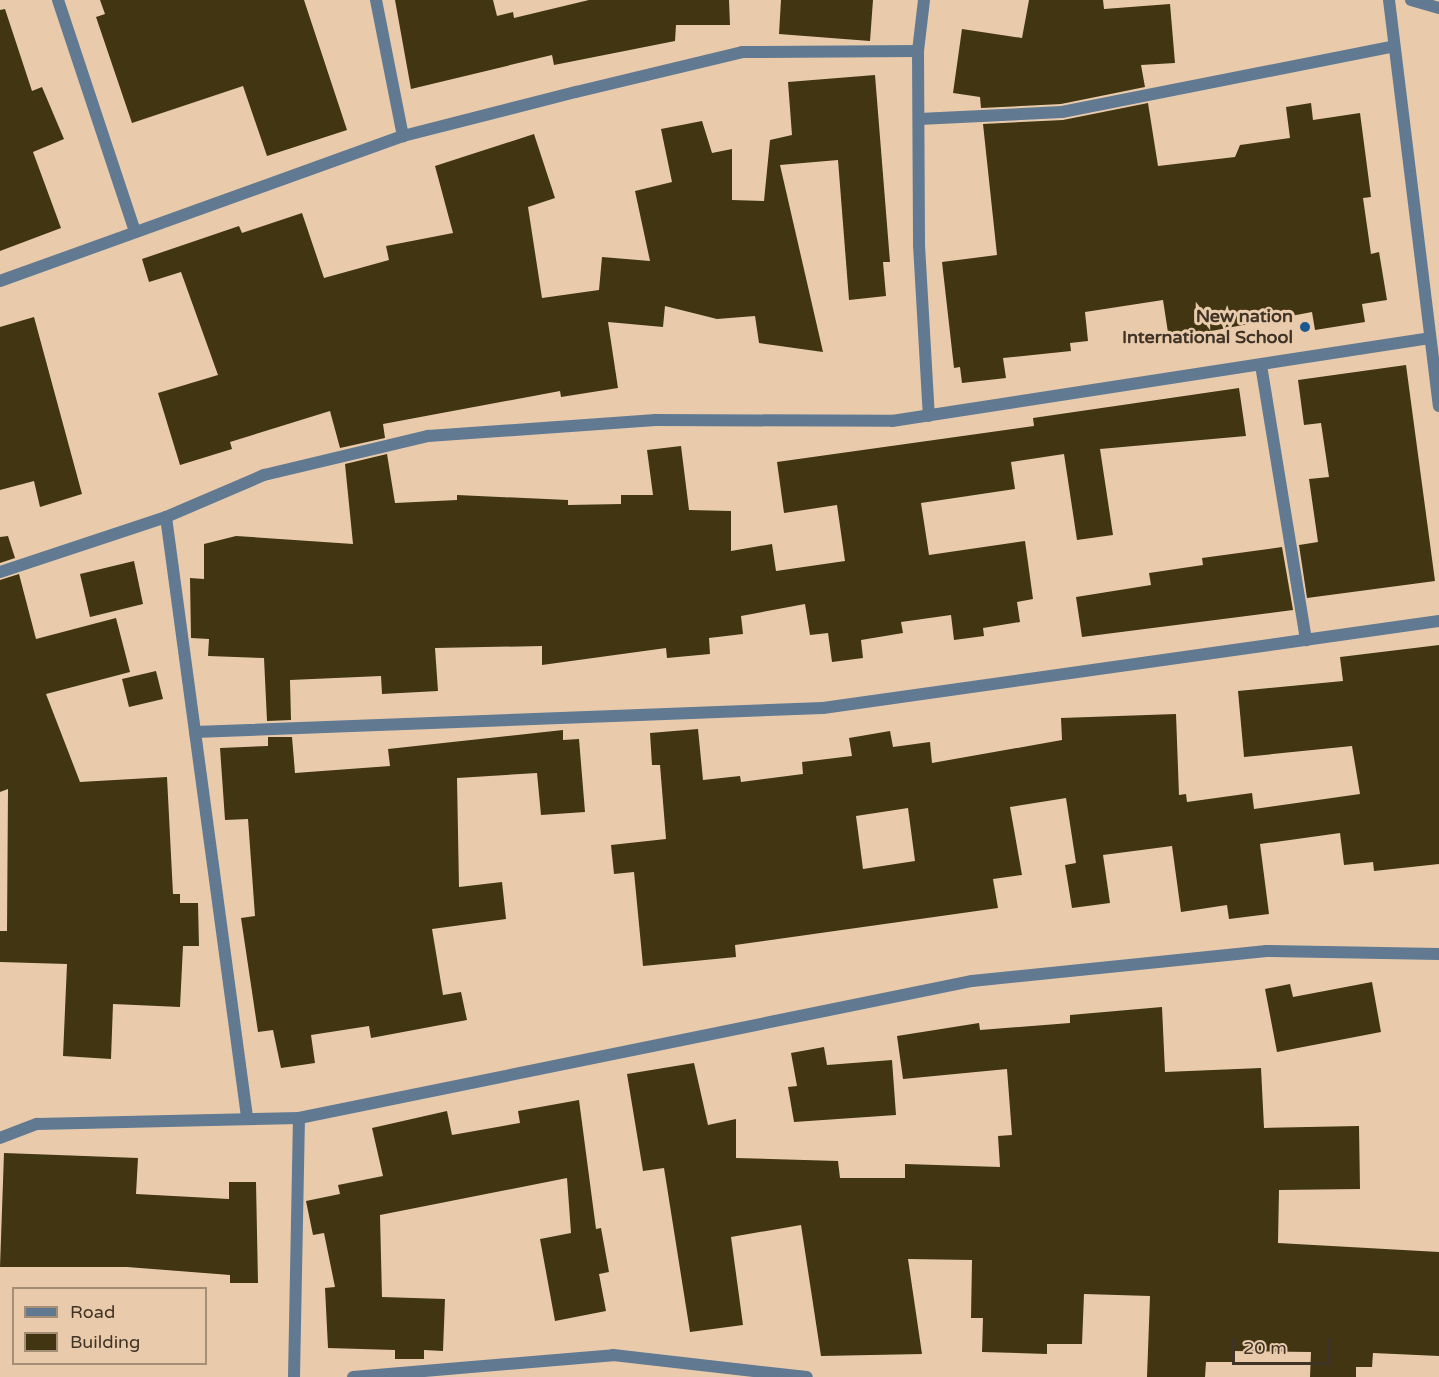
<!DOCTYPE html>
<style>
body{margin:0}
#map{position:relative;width:1439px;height:1377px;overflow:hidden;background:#e9cbac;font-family:"Varela Round",sans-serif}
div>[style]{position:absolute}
.building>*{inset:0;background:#413512}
.minor>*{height:12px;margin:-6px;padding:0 6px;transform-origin:6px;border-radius:6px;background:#617a92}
.tertiary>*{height:12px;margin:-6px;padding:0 6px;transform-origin:6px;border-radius:6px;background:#617a92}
.dots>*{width:16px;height:16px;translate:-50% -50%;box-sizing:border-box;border:3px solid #e9cbac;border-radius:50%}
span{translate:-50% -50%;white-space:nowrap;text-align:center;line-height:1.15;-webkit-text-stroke:6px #e9cbac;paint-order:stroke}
.poi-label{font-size:18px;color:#3f3326;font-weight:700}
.right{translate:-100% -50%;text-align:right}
.legend{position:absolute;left:12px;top:1287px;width:195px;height:78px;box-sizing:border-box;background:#e9cbac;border:2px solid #a58e76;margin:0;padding:8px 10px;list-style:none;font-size:18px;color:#3f3326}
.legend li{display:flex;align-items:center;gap:12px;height:30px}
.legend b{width:30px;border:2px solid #a58e76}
.scale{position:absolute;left:1232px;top:1338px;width:99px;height:27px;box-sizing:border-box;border:3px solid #3f3326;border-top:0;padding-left:8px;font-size:18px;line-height:21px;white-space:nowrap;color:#3f3326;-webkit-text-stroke:4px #e9cbac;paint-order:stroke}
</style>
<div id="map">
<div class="building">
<i style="clip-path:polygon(100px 0,304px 0,347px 130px,267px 156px,243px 86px,132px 123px,96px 17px,105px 14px)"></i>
<i style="clip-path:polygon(395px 0,493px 0,497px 16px,513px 12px,514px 18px,589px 0,729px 0,730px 25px,676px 25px,675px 41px,554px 65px,552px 55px,411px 89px)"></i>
<i style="clip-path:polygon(781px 0,873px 0,870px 41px,779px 34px)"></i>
<i style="clip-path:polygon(1029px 0,1103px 0,1104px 9px,1170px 4px,1175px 63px,1141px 65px,1145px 87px,1061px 104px,981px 108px,980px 97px,953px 93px,962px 29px,1022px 38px)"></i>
<i style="clip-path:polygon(5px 9px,32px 91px,42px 87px,64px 139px,33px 152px,61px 228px,0 251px,0 10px)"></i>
<i style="clip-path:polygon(875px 75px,890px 262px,883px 262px,886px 296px,849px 300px,838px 160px,780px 165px,823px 352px,759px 343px,755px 316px,717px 319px,665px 306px,663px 327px,608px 322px,618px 388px,561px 397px,560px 391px,383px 424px,385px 438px,340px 448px,330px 411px,230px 442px,232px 449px,180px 465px,158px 393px,218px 375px,181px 272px,149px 282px,142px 259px,239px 226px,242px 233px,302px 213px,324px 278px,389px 260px,386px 246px,453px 233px,435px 166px,534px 134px,555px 198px,528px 207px,542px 298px,599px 290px,602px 257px,650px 261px,635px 191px,672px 182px,661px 129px,702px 121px,712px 153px,732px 149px,732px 200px,764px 201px,770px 140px,792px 135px,788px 82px)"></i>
<i style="clip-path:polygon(1148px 103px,1158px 166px,1235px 157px,1240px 145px,1290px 138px,1286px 107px,1311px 103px,1313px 120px,1360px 113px,1371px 197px,1363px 198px,1371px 254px,1379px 252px,1387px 300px,1362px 304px,1365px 322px,1315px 330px,1312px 312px,1169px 339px,1163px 300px,1085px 312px,1088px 341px,1070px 343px,1071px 351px,1003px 358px,1006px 378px,962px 383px,960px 367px,954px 368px,942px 262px,997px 255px,983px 124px,1063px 120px)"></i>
<i style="clip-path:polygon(34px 317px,82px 494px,40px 507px,34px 481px,0 490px,0 327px)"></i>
<i style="clip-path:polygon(1406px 365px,1435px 581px,1307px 598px,1299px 545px,1318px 542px,1309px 479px,1329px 477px,1321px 423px,1304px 425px,1298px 380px)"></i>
<i style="clip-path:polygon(1239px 388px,1246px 436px,1100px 449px,1113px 535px,1077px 540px,1064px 454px,1011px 462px,1015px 489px,921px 503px,929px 555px,1025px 541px,1033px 599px,1017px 602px,1020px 622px,983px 628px,984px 636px,954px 640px,951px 615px,901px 622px,903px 633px,861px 640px,863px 658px,832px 662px,828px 633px,810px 635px,805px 604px,741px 616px,743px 634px,709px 638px,710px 654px,667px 658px,666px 648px,542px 665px,542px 646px,435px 648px,438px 691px,382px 694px,381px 676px,290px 680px,291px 720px,267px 721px,264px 658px,208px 656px,209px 639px,191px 638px,190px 578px,204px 579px,204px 544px,236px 536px,353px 544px,345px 464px,387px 454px,395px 503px,457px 500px,457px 495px,568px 500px,568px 505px,621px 504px,621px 495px,653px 495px,647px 450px,681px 446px,689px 510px,731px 511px,731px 551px,772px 544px,776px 571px,845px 561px,837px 505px,784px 513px,777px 462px,1034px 426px,1033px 418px)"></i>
<i style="clip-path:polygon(8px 536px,15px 558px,0 563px,0 537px)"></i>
<i style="clip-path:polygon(1282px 547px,1293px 610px,1082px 637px,1076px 597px,1151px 585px,1149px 573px,1203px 565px,1202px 558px)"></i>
<i style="clip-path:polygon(134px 561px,143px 604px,90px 617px,80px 574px)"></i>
<i style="clip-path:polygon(19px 574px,36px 639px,116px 618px,130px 672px,46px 694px,80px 782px,167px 777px,173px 894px,180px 894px,180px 903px,198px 903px,199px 946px,183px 946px,180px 1007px,113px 1004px,111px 1059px,63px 1056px,67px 964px,0 962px,0 931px,7px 931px,8px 789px,0 792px,0 580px)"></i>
<i style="clip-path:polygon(evenodd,1439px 645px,1439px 864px,1374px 871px,1373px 862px,1344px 865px,1340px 833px,1260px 844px,1269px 914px,1229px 919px,1227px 905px,1181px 912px,1172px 846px,1103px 855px,1110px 903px,1072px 908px,1065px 865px,1076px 863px,1066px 798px,1010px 807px,1022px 875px,993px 879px,998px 908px,735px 945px,736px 957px,643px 966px,634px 872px,614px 874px,611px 845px,666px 839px,660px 765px,652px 765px,650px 733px,698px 729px,703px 780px,740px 776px,741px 782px,803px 774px,802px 762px,852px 756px,849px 738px,890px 731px,893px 747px,930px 742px,932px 763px,1062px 740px,1061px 718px,1176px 714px,1179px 795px,1186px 794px,1187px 802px,1252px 793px,1254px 809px,1360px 794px,1352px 746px,1244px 757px,1238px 691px,1343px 681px,1340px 657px,1439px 645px,908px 808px,915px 861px,863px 869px,856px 816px,908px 808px)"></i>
<i style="clip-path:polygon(156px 671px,163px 699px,129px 707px,122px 679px)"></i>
<i style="clip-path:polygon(563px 730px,563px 740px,579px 739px,585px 812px,541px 815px,537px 773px,457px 778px,459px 887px,502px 882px,506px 919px,432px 929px,443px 995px,461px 992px,467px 1020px,371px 1038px,369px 1026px,311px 1035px,315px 1063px,281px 1068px,273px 1030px,258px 1032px,241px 918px,255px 916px,248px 819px,225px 820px,220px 748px,268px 746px,268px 737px,292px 737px,295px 773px,390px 766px,388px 749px)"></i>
<i style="clip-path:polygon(1372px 982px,1381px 1032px,1277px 1052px,1265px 989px,1290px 984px,1293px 997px)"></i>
<i style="clip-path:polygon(1162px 1007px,1165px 1072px,1261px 1068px,1264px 1128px,1359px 1126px,1360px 1189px,1279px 1190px,1278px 1243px,1439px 1252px,1439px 1356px,1373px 1353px,1372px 1367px,1356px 1367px,1356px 1377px,1310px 1377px,1311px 1352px,1233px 1351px,1233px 1362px,1206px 1362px,1205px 1377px,1147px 1377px,1150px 1296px,1084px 1294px,1082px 1344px,1047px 1344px,1047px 1354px,982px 1352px,983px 1318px,971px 1318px,972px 1260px,908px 1259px,922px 1354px,821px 1356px,801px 1225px,731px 1237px,743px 1325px,690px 1332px,664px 1168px,643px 1171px,627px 1074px,694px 1063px,708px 1125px,736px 1119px,736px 1158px,838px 1161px,840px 1178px,905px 1178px,905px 1164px,1000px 1167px,998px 1136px,1012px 1135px,1007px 1069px,903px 1079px,897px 1036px,979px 1023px,980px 1030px,1070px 1023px,1070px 1015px)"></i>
<i style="clip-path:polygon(824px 1047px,827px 1065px,892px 1060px,896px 1115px,794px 1122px,788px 1087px,797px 1086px,791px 1053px)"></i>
<i style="clip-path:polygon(579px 1100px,596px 1229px,601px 1228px,609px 1272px,599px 1274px,606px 1311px,555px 1321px,540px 1239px,571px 1233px,567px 1178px,380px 1215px,382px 1297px,445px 1299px,443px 1351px,424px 1350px,424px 1359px,395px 1359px,395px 1350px,328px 1348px,325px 1288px,335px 1287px,324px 1233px,313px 1235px,306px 1201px,340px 1194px,338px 1185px,383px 1176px,372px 1128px,447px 1111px,452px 1135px,520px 1123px,518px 1111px)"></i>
<i style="clip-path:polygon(4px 1153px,138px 1158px,136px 1194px,229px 1199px,229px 1182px,256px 1182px,258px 1283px,230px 1283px,230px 1275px,127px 1267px,0 1267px)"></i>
</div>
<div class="minor">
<i style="left:58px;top:0;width:243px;rotate:71.6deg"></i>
<i style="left:376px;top:0;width:139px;rotate:78.8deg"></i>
<i style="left:924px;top:0;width:51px;rotate:96.7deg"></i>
<i style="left:918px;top:51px;width:194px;rotate:89.7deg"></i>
<i style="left:919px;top:245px;width:171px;rotate:86.7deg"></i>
<i style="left:1389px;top:0;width:409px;rotate:83deg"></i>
<i style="left:919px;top:119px;width:143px;rotate:-2.8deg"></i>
<i style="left:1062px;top:112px;width:338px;rotate:-11.2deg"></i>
<i style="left:0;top:281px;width:428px;rotate:-19.8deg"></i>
<i style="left:403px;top:136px;width:179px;rotate:-14.3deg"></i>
<i style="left:576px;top:92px;width:171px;rotate:-13.5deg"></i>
<i style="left:742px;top:52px;width:176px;rotate:-0.3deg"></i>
<i style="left:1261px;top:365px;width:279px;rotate:80.7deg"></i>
<i style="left:166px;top:517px;width:605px;rotate:82.31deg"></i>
<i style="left:0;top:572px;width:175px;rotate:-18.3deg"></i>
<i style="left:166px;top:517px;width:107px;rotate:-23.2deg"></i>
<i style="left:264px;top:475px;width:169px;rotate:-13.4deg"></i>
<i style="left:428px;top:436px;width:228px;rotate:-4deg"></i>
<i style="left:655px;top:420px;width:237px;rotate:0.2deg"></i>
<i style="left:892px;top:421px;width:544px;rotate:-8.77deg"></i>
<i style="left:195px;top:732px;width:628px;rotate:-2.19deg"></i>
<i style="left:823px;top:708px;width:622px;rotate:-8.04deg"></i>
<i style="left:0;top:1138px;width:40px;rotate:-21deg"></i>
<i style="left:37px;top:1124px;width:262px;rotate:-1.3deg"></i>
<i style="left:299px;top:1118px;width:687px;rotate:-11.51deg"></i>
<i style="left:972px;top:981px;width:296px;rotate:-5.8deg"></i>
<i style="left:1266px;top:951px;width:173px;rotate:1deg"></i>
<i style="left:294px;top:1377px;width:259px;rotate:-88.9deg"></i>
<i style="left:353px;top:1377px;width:261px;rotate:-4.8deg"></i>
<i style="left:613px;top:1355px;width:195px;rotate:6.5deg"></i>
</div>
<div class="tertiary">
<i style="left:1411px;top:0;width:29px;rotate:16deg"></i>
</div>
<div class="dots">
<i style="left:1305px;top:327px;background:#1a598f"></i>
</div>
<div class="poi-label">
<span class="right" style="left:1293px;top:327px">New nation<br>International School</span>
</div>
<ul class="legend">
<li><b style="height:8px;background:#617a92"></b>Road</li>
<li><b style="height:16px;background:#413512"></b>Building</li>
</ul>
<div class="scale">20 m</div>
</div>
